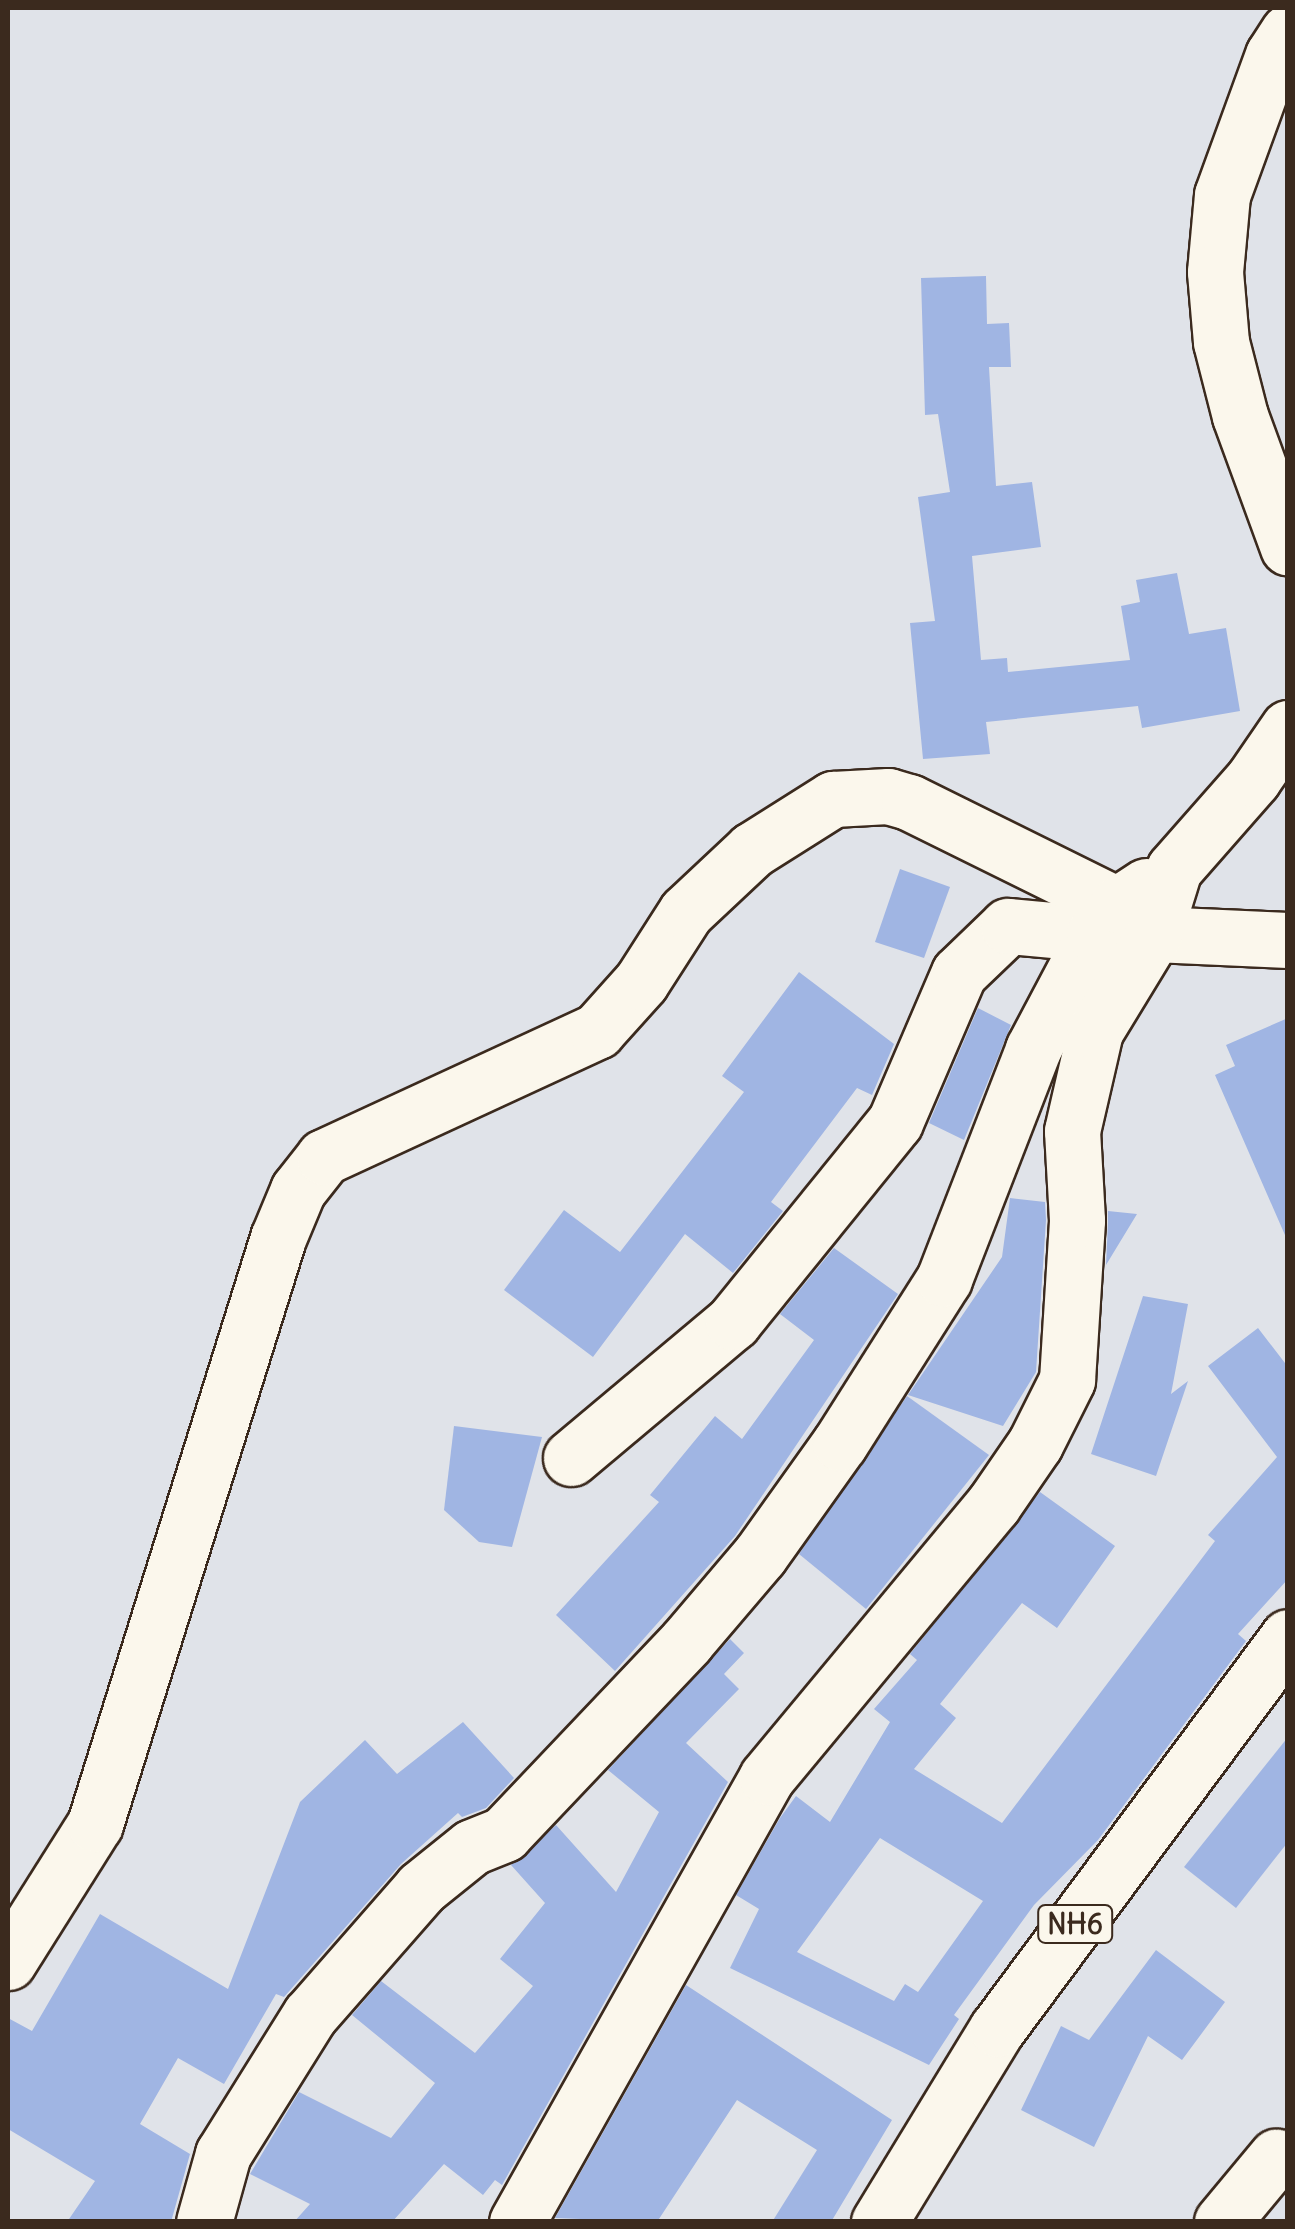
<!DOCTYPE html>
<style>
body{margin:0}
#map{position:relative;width:1295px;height:2229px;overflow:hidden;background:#e0e3e9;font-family:Delius,sans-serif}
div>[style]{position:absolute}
.building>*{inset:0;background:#a0b5e3}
.roads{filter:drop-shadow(2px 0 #3b2a1e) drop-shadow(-2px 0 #3b2a1e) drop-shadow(0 2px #3b2a1e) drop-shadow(0 -2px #3b2a1e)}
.minor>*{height:55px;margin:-27.5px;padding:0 27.5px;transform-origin:27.5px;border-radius:27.5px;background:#fbf7ec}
.highway>*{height:55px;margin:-27.5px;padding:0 27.5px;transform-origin:27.5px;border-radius:27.5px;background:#fbf7ec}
span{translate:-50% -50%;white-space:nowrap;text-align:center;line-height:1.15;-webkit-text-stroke:10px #fbf7ec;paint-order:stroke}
.shield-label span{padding:2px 8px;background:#fbf7ec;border:2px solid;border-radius:8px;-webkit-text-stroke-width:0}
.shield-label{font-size:28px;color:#3b2a1e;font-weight:700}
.frame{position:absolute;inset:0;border:10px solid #3b2a1e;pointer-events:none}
</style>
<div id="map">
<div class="building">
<i style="clip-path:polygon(986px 276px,987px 324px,1009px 323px,1011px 367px,989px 367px,996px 486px,1032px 482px,1041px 547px,972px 556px,981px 660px,1007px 658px,1008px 672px,1130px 660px,1121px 606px,1140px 602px,1136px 580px,1177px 573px,1189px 634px,1226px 628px,1240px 711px,1142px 728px,1138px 706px,986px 722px,990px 754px,923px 759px,910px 623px,935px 621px,918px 497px,950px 492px,938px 414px,925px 415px,921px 278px)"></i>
<i style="clip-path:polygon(900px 869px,950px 887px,924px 958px,875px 942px)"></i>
<i style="clip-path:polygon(799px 972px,894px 1044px,872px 1095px,857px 1088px,771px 1202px,783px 1211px,733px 1273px,685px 1234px,593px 1357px,504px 1290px,564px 1210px,620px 1252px,744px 1092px,722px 1076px)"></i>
<i style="clip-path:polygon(978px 1008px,1011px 1025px,964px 1140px,929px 1123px)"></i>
<i style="clip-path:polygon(1288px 1018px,1288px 1242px,1215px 1075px,1235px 1066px,1226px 1045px)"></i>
<i style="clip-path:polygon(1010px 1198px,1045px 1202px,1046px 1220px,1036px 1372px,1003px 1426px,908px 1395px,1002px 1257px)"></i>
<i style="clip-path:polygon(1108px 1211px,1137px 1214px,1106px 1265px,1108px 1222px)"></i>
<i style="clip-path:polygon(834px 1248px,898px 1294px,735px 1536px,615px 1671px,556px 1615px,659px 1502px,650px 1495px,715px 1416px,742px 1439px,814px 1340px,780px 1314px)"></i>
<i style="clip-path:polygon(1143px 1296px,1188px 1304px,1171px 1394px,1188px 1381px,1156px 1476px,1091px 1454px)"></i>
<i style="clip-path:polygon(evenodd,1258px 1328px,1288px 1367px,1288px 1579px,1238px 1634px,1246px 1641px,1098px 1840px,1034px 1905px,954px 2015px,959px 2019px,929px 2065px,730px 1968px,759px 1909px,736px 1895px,780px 1818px,796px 1796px,830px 1822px,890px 1722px,874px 1709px,917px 1660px,910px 1654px,1040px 1492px,1115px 1546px,1057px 1628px,1022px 1603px,940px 1704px,956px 1718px,914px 1769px,1002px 1823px,1215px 1541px,1208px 1535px,1277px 1457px,1208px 1366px,1258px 1328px,880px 1838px,983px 1901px,918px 1992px,905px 1984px,894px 2001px,797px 1952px,880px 1838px)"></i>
<i style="clip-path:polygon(907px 1396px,989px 1455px,866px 1609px,799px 1554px)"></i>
<i style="clip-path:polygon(454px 1426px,542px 1437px,512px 1547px,479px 1542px,444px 1510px)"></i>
<i style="clip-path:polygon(730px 1639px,744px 1653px,724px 1674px,739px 1689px,686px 1743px,728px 1782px,502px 2185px,495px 2180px,483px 2195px,444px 2164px,392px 2222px,294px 2222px,310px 2204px,250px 2174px,299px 2092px,391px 2138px,435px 2083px,352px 2015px,381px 1981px,475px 2053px,533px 1986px,500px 1959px,545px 1903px,511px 1865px,556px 1825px,616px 1892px,659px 1812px,608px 1770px)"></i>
<i style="clip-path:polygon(463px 1722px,514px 1778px,486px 1808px,462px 1817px,458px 1813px,401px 1864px,284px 1997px,276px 1994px,224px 2084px,178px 2058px,140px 2124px,190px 2154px,171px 2222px,67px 2222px,95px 2181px,8px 2129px,8px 2018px,32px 2031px,100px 1914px,228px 1989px,300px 1802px,365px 1740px,397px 1774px)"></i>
<i style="clip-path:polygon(1288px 1737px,1288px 1842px,1236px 1908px,1184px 1867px)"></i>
<i style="clip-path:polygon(1156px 1950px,1225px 2002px,1182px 2060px,1148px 2036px,1094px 2147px,1021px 2110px,1061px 2026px,1089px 2040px)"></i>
<i style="clip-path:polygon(686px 1985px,892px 2120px,831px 2222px,772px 2222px,817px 2150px,737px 2100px,657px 2222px,555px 2218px)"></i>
</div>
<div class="roads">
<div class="minor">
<i style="left:1288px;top:32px;width:27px;rotate:123deg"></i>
<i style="left:1273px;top:55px;width:149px;rotate:110deg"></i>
<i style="left:1222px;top:195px;width:77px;rotate:95.2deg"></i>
<i style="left:1215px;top:272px;width:70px;rotate:85.1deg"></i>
<i style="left:1221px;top:342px;width:76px;rotate:75.6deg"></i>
<i style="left:1240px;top:416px;width:140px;rotate:69.9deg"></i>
<i style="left:1154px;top:934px;width:134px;rotate:2.6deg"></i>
<i style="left:571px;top:1458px;width:212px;rotate:-40deg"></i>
<i style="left:733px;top:1322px;width:257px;rotate:-51deg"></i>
<i style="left:895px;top:1122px;width:162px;rotate:-66.8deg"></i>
<i style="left:959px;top:973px;width:68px;rotate:-43.8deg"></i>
<i style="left:1008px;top:926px;width:86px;rotate:5.3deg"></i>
<i style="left:8px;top:1962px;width:163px;rotate:-57.8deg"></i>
<i style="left:95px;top:1824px;width:614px;rotate:-72.66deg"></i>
<i style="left:278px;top:1238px;width:52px;rotate:-67.4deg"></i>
<i style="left:298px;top:1190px;width:42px;rotate:-51.8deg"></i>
<i style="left:324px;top:1157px;width:301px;rotate:-24.8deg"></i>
<i style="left:597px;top:1031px;width:66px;rotate:-48.1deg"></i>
<i style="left:641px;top:982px;width:83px;rotate:-57.3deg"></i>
<i style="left:686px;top:912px;width:91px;rotate:-43.2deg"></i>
<i style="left:752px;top:850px;width:96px;rotate:-32.2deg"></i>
<i style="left:833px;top:799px;width:55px;rotate:-3.1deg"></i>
<i style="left:888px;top:796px;width:22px;rotate:16deg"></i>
<i style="left:909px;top:802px;width:232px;rotate:26.3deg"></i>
<i style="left:204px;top:2222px;width:71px;rotate:-74.4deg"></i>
<i style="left:223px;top:2154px;width:164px;rotate:-58deg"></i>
<i style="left:310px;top:2015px;width:169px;rotate:-48.8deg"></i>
<i style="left:421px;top:1888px;width:65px;rotate:-38.8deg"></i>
<i style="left:472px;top:1847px;width:35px;rotate:-22deg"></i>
<i style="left:504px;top:1834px;width:265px;rotate:-46.5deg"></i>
<i style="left:686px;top:1642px;width:114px;rotate:-49.6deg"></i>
<i style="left:760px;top:1555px;width:138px;rotate:-54.5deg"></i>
<i style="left:840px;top:1443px;width:194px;rotate:-57.6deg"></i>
<i style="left:944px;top:1279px;width:247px;rotate:-68.8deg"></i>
<i style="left:1033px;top:1049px;width:130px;rotate:-62.1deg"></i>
<i style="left:1094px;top:934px;width:37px;rotate:-52deg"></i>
<i style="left:1117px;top:905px;width:35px;rotate:-33deg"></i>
<i style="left:517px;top:2222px;width:510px;rotate:-60.67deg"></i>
<i style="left:767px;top:1777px;width:354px;rotate:-50.3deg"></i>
<i style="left:993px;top:1505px;width:74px;rotate:-55.5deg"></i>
<i style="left:1035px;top:1444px;width:72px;rotate:-63.4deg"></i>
<i style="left:1067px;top:1380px;width:160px;rotate:-86.4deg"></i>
<i style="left:1077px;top:1220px;width:89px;rotate:-93.2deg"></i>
<i style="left:1072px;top:1131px;width:103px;rotate:-77deg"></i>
<i style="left:1095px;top:1031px;width:114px;rotate:-58.7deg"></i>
<i style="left:1154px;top:934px;width:68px;rotate:-72.9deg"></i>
<i style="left:1174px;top:869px;width:120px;rotate:-48.7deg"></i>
<i style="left:1253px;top:779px;width:62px;rotate:-55.5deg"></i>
<i style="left:1222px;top:2222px;width:85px;rotate:-50.3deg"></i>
</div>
<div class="highway">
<i style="left:879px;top:2222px;width:226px;rotate:-58.6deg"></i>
<i style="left:997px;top:2029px;width:488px;rotate:-53.4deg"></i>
</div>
</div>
<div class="shield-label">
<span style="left:1075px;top:1924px">NH6</span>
</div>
<div class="frame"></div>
</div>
